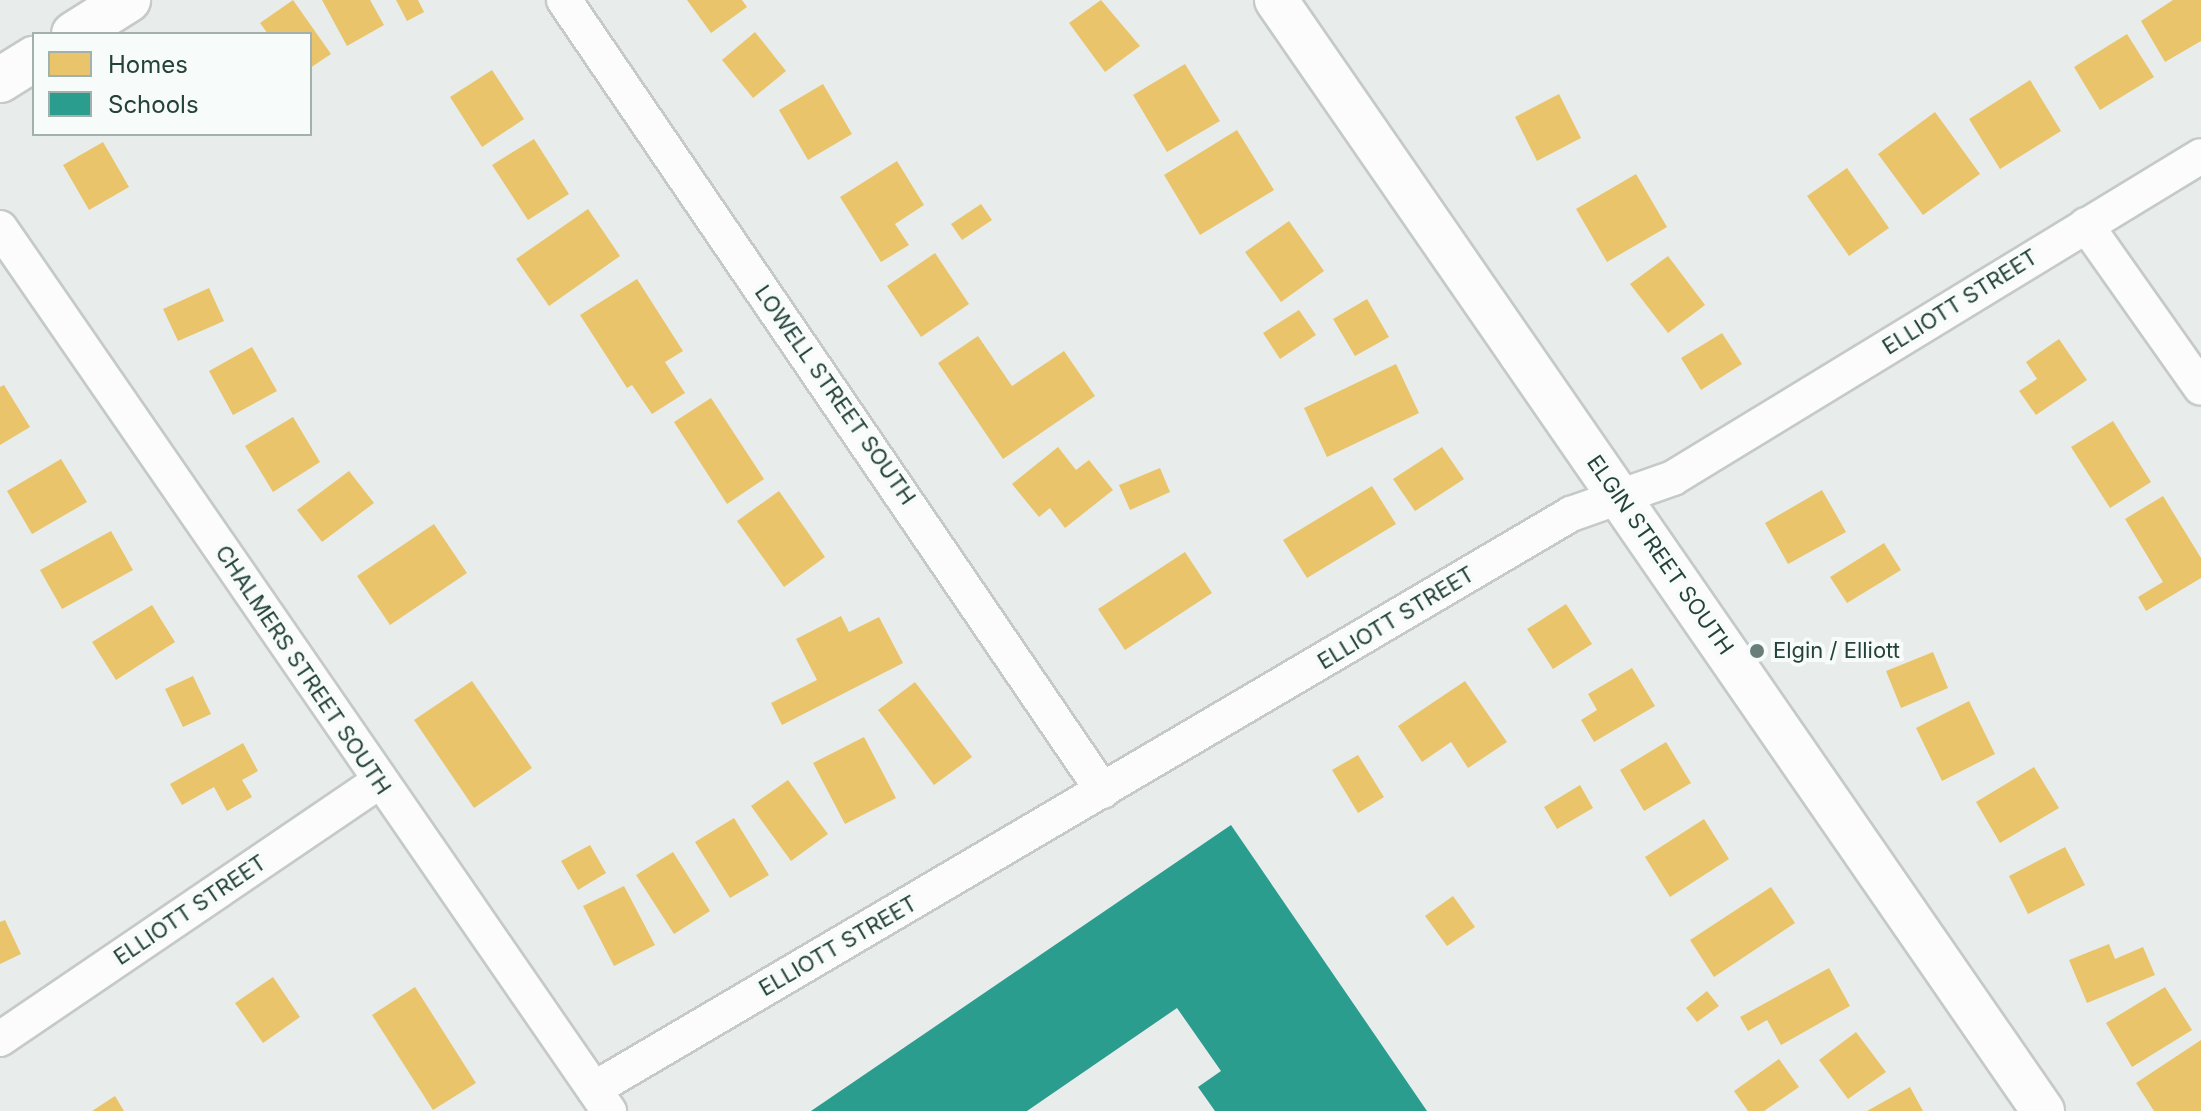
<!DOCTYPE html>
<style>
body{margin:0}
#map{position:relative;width:2201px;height:1111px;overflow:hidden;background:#e8edeb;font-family:Inter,sans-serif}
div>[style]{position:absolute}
.homes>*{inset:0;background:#e9c46a}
.schools>*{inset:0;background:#2a9d8f}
.roads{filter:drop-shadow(2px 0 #c5cac8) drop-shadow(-2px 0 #c5cac8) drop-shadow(0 2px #c5cac8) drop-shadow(0 -2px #c5cac8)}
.minor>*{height:34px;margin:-17px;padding:0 17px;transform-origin:17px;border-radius:17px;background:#fcfcfc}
.tertiary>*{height:42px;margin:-21px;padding:0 21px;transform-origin:21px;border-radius:21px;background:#fcfcfc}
.secondary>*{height:44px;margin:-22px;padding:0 22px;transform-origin:22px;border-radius:22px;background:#fcfcfc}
.dots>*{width:22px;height:22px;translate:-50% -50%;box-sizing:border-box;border:4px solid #f7fbf9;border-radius:50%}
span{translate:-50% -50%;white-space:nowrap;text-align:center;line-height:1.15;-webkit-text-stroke:8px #f7fbf9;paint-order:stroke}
.street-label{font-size:22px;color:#24423a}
.poi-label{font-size:22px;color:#24423a}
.left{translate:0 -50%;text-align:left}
.legend{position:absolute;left:32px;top:32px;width:280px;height:104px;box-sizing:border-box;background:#f7fbf9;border:2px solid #a3b1ad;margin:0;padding:10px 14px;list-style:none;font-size:24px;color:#24423a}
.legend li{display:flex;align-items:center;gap:16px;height:40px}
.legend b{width:40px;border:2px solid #a3b1ad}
</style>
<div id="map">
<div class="homes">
<i style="clip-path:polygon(293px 0,331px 54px,310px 68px,310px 34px,268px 34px,260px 23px)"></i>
<i style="clip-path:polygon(322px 0,370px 0,384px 25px,347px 46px)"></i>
<i style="clip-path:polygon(396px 0,418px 0,424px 12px,407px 21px)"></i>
<i style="clip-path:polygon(687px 0,742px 0,747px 7px,711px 33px)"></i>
<i style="clip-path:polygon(1101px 0,1140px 46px,1105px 72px,1069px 23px)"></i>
<i style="clip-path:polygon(2173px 0,2201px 0,2201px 41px,2165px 62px,2141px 21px)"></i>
<i style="clip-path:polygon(755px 32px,786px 71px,753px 98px,722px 60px)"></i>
<i style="clip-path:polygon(2127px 34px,2154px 77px,2100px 110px,2074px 67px)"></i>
<i style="clip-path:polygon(1185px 64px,1220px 121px,1167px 152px,1133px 95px)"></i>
<i style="clip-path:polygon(492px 70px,524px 119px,482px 147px,450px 97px)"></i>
<i style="clip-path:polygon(2030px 80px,2061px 131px,2000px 169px,1969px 119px)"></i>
<i style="clip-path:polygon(823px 84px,852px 134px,808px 160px,779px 110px)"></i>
<i style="clip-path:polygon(1559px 94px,1581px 138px,1537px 161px,1515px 117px)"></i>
<i style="clip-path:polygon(1935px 112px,1980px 174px,1923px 215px,1878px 154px)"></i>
<i style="clip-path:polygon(1237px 130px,1274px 190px,1200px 235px,1164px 175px)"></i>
<i style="clip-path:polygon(534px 139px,569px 194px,528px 220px,492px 165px)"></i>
<i style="clip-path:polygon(103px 142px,129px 187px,89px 210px,63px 165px)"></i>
<i style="clip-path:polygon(897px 161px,924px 205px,895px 224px,909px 245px,881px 262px,840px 197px)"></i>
<i style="clip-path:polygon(1847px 168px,1889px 228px,1849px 256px,1807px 196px)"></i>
<i style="clip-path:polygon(1636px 174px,1667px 227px,1607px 262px,1576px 209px)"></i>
<i style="clip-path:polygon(981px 204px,992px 220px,962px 240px,951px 224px)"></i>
<i style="clip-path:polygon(588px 209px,620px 256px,549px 306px,516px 259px)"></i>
<i style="clip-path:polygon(1289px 221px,1324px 271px,1281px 302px,1245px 252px)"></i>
<i style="clip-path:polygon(935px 253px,969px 304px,921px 337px,887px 286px)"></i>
<i style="clip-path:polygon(1668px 256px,1705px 305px,1668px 333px,1630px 284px)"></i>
<i style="clip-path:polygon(637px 279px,683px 351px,665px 362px,685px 393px,652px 414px,632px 385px,627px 388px,580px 315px)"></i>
<i style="clip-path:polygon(209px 288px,224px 321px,178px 341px,163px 309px)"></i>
<i style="clip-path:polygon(1367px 299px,1389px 337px,1355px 356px,1333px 319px)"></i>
<i style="clip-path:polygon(1299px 310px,1316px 335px,1280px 359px,1263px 333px)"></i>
<i style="clip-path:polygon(1722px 333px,1742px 364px,1701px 390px,1681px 358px)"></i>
<i style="clip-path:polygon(978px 336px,1012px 386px,1064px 351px,1095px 396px,1003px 459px,938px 363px)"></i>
<i style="clip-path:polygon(2059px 339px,2087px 380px,2036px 415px,2019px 391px,2037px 379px,2026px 362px)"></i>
<i style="clip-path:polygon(252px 347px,277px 391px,233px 415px,209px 371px)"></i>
<i style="clip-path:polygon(1396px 364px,1419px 413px,1327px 457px,1304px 408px)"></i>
<i style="clip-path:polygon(4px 385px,30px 427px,0 445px,0 387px)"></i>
<i style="clip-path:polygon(711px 398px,764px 479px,727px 504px,674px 422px)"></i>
<i style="clip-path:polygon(293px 417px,320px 462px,273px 492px,245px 446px)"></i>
<i style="clip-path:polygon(2113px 421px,2151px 482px,2110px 508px,2071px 447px)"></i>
<i style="clip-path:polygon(1058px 447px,1076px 470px,1089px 460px,1113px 490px,1065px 528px,1050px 508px,1039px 517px,1012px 484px)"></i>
<i style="clip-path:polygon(1442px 447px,1464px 479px,1415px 511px,1393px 479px)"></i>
<i style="clip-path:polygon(61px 459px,87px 502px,32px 534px,7px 491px)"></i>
<i style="clip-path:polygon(1160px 468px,1170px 492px,1130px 510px,1119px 485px)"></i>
<i style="clip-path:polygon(349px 471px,374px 503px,322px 542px,297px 510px)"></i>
<i style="clip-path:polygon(1372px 486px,1396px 524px,1307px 578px,1283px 540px)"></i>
<i style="clip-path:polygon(1822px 490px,1846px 532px,1788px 564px,1765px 523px)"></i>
<i style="clip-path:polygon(779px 491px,825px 557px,784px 587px,737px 521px)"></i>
<i style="clip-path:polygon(2163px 496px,2201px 558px,2201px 578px,2146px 611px,2138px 597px,2163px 582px,2125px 519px)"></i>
<i style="clip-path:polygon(434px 524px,467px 573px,390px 625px,357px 576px)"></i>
<i style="clip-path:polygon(111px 531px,133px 570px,62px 609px,40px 570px)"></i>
<i style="clip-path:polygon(1884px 543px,1901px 570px,1847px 603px,1830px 577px)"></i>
<i style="clip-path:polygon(1185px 552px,1212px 593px,1125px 650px,1098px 609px)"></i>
<i style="clip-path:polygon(1566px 604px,1592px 644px,1553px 669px,1527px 629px)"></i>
<i style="clip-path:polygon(152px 605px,175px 642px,116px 680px,92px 642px)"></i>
<i style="clip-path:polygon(841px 616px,849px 632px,879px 617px,903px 663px,782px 725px,771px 703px,817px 680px,796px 639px)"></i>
<i style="clip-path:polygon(1933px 652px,1948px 688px,1901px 708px,1886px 671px)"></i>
<i style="clip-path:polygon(1632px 668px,1655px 706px,1594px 742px,1581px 720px,1597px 710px,1588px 694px)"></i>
<i style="clip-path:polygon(193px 676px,211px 714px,183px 727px,165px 689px)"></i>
<i style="clip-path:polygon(472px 681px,532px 768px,474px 808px,414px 720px)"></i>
<i style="clip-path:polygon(1465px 681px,1507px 742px,1468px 768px,1451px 742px,1422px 762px,1398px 726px)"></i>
<i style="clip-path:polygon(915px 682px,972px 757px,934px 785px,878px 710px)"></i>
<i style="clip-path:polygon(1969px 701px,1995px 754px,1942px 781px,1916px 728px)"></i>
<i style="clip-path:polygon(864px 737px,896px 798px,845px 824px,813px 763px)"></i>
<i style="clip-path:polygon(1666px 742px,1691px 783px,1644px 811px,1620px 770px)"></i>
<i style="clip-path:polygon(243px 743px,258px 771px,242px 780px,252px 797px,227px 811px,214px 787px,182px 805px,170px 784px)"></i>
<i style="clip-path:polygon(1358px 755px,1384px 797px,1358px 813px,1332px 770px)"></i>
<i style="clip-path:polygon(2034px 767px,2059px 808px,2000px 843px,1976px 802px)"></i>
<i style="clip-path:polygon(788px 780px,828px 834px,791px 861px,751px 806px)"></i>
<i style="clip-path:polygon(1580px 785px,1593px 808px,1557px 829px,1544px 807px)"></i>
<i style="clip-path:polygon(734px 818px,769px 875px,730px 898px,695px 842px)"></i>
<i style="clip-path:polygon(1704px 819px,1729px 859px,1670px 897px,1645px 857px)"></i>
<i style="clip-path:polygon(590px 845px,606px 873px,578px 890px,561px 861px)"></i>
<i style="clip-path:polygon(2065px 847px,2085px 885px,2028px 914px,2009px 876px)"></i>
<i style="clip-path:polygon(673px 852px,710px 911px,674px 934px,636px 875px)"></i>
<i style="clip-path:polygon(624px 886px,655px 945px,614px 966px,583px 906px)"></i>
<i style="clip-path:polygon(1771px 887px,1795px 923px,1714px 977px,1690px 940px)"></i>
<i style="clip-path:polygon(1453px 896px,1475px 927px,1447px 946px,1425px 916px)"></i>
<i style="clip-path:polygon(5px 920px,21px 954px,0 964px,0 922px)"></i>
<i style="clip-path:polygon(2109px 944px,2115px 959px,2143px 947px,2155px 975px,2087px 1003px,2069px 960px)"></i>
<i style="clip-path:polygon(1829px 968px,1850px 1006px,1781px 1045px,1767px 1020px,1748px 1031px,1740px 1017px)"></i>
<i style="clip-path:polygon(273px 977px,300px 1017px,263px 1043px,235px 1003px)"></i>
<i style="clip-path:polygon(415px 987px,476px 1083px,433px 1110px,372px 1015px)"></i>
<i style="clip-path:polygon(2165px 987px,2192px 1030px,2132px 1067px,2106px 1023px)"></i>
<i style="clip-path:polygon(1707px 991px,1719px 1006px,1697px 1022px,1686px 1008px)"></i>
<i style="clip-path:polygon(1856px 1032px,1886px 1072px,1848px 1099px,1819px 1060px)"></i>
<i style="clip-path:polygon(2201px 1040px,2201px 1111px,2154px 1111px,2136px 1083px)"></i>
<i style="clip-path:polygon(1779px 1059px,1799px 1087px,1764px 1111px,1748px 1111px,1734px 1091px)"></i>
<i style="clip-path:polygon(1910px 1087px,1923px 1111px,1867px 1111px)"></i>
<i style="clip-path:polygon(115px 1096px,124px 1111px,92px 1111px)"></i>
</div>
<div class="schools">
<i style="clip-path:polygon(1231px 825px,1427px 1111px,1215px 1111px,1198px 1087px,1221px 1071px,1177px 1008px,1027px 1111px,811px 1111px)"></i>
</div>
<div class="roads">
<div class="minor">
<i style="left:564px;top:0;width:957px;rotate:55.73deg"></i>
<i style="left:2086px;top:225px;width:199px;rotate:54.8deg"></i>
<i style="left:0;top:228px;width:1073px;rotate:55.41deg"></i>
<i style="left:0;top:1039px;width:458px;rotate:-34.2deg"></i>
<i style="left:594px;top:1089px;width:1134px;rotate:-30.48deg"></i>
<i style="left:1571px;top:514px;width:108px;rotate:-19.4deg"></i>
<i style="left:1673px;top:478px;width:618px;rotate:-31.38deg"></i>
</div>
<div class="tertiary">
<i style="left:1276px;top:0;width:1350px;rotate:55.38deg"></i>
</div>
<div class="secondary">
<i style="left:74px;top:34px;width:64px;rotate:-32.2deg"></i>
<i style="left:0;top:80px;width:40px;rotate:-32deg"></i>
</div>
</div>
<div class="dots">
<i style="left:1757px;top:651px;background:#697e78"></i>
</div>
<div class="street-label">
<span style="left:1960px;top:302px;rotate:-32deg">ELLIOTT STREET</span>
<span style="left:835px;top:395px;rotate:55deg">LOWELL STREET SOUTH</span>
<span style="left:1660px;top:555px;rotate:55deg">ELGIN STREET SOUTH</span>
<span style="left:1396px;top:618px;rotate:-31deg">ELLIOTT STREET</span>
<span style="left:303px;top:670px;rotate:56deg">CHALMERS STREET SOUTH</span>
<span style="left:190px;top:910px;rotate:-34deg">ELLIOTT STREET</span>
<span style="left:838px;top:946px;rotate:-30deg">ELLIOTT STREET</span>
</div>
<div class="poi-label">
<span class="left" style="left:1773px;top:651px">Elgin / Elliott</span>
</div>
<ul class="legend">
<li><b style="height:22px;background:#e9c46a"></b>Homes</li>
<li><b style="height:22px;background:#2a9d8f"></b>Schools</li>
</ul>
</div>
